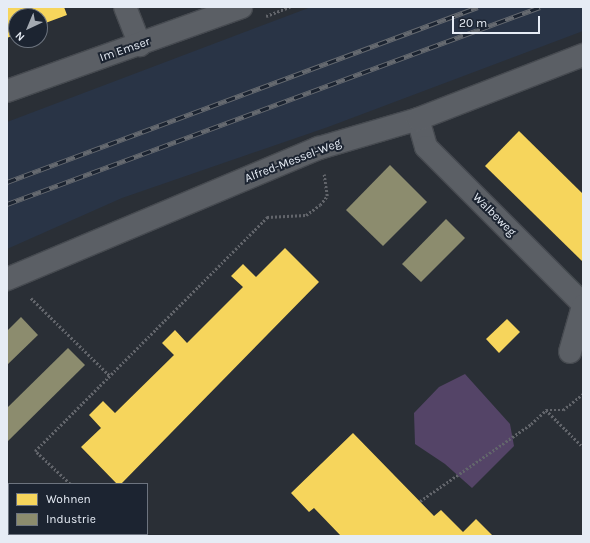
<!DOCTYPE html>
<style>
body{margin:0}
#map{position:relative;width:590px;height:543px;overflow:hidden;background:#2a2f36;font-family:Karla,sans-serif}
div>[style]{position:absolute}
.built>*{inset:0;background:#293446}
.green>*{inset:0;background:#544467}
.homes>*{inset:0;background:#f6d55c}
.industry>*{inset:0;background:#8c8c6e}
.path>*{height:2.5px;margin-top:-1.25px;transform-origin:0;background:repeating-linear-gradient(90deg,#62656b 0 2px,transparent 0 4px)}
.roads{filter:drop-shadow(1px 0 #464a50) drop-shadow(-1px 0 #464a50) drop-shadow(0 1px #464a50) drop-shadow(0 -1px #464a50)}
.street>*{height:22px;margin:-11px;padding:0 11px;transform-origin:11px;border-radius:11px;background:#5b5f65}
.rail>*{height:4.5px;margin-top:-2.25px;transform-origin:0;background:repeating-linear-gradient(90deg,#1c2431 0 9px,#666a70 0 18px);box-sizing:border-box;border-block:1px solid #666a70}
span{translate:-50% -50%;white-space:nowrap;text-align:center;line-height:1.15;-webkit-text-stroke:4px #1c2431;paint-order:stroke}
.street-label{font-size:12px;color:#e6ecf5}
.frame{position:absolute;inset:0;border:8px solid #e6ecf5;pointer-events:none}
.legend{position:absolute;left:8px;top:483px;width:140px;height:52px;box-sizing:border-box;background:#1c2431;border:1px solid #6d747f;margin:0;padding:5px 7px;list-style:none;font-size:12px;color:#e6ecf5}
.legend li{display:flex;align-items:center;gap:8px;height:20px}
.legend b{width:20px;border:1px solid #6d747f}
.north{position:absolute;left:8px;top:8px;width:40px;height:40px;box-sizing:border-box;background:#1c2431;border:1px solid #6d747f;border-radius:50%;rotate:224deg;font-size:11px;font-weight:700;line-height:16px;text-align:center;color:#e6ecf5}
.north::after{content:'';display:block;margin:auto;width:14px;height:18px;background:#a4aab2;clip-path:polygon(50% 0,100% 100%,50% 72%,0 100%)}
.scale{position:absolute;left:452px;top:16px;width:88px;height:18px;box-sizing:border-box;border:2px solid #e6ecf5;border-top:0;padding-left:5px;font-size:12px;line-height:14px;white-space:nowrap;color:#e6ecf5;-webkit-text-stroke:3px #1c2431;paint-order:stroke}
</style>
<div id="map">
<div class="built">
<i style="clip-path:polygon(311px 7px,583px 7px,583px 31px,328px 127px,122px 198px,7px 249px,7px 122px)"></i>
</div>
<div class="green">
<i style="clip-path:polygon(465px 374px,510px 424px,514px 446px,472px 488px,445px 464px,415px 444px,414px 413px,439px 387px)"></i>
</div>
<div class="homes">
<i style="clip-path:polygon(7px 7px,64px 7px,67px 15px,40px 25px,40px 16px,16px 16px,16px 34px,7px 38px)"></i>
<i style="clip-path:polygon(519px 131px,583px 194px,583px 262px,485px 166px)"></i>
<i style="clip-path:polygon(285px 248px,319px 282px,121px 484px,117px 484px,81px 447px,101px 428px,89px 415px,103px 401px,115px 413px,174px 355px,162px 343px,175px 330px,187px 343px,243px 287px,231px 276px,243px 264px,256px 277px)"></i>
<i style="clip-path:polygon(507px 319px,520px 332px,499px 353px,486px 339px)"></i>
<i style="clip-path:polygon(353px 433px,434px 516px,441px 510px,463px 532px,476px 519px,493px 536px,341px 536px,314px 508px,309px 512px,291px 493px)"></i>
</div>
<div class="industry">
<i style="clip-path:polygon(390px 165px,427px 202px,383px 246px,346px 210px)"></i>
<i style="clip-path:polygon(446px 219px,465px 238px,421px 282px,402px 264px)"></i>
<i style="clip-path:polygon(21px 317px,38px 335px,7px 365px,7px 331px)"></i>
<i style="clip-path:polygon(68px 348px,85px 365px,7px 442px,7px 408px)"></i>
</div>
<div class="path">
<i style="left:266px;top:16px;width:26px;rotate:-21deg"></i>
<i style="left:31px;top:298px;width:110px;rotate:44.6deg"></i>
<i style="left:546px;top:410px;width:52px;rotate:45deg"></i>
<i style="left:70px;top:484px;width:48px;rotate:-136.7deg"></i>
<i style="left:35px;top:451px;width:330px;rotate:-45.2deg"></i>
<i style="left:267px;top:217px;width:39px;rotate:-3deg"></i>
<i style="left:306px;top:215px;width:17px;rotate:-36deg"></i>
<i style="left:320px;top:205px;width:11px;rotate:-52deg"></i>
<i style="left:327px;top:196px;width:22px;rotate:-98deg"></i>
<i style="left:420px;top:501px;width:135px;rotate:-34.7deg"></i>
<i style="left:531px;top:424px;width:21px;rotate:-43deg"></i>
<i style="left:546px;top:410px;width:17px"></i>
<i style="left:563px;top:410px;width:26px;rotate:-39deg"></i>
<i style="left:99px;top:536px;width:2px;rotate:-90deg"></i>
</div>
<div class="roads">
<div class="street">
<i style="left:125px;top:7px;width:41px;rotate:68.5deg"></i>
<i style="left:7px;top:91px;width:249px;rotate:-19.7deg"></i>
<i style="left:418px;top:119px;width:29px;rotate:74deg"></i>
<i style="left:426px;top:147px;width:222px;rotate:45deg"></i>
<i style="left:7px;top:279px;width:338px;rotate:-22.8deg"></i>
<i style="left:319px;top:148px;width:103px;rotate:-16.3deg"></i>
<i style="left:418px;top:119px;width:177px;rotate:-21.2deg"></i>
<i style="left:570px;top:352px;width:48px;rotate:-74.2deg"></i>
<i style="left:7px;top:521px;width:2px"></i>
<i style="left:38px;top:534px;width:4px;rotate:27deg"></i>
</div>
</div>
<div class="rail">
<i style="left:7px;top:182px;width:502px;rotate:-20.38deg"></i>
<i style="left:7px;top:204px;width:568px;rotate:-20.28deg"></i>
</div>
<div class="street-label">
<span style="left:125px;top:50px;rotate:-19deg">Im Emser</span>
<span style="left:293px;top:161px;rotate:-21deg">Alfred-Messel-Weg</span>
<span style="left:494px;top:215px;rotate:45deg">Walbeweg</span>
</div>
<div class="frame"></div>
<ul class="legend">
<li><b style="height:11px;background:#f6d55c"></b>Wohnen</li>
<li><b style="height:11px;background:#8c8c6e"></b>Industrie</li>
</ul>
<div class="north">N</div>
<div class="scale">20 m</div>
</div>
